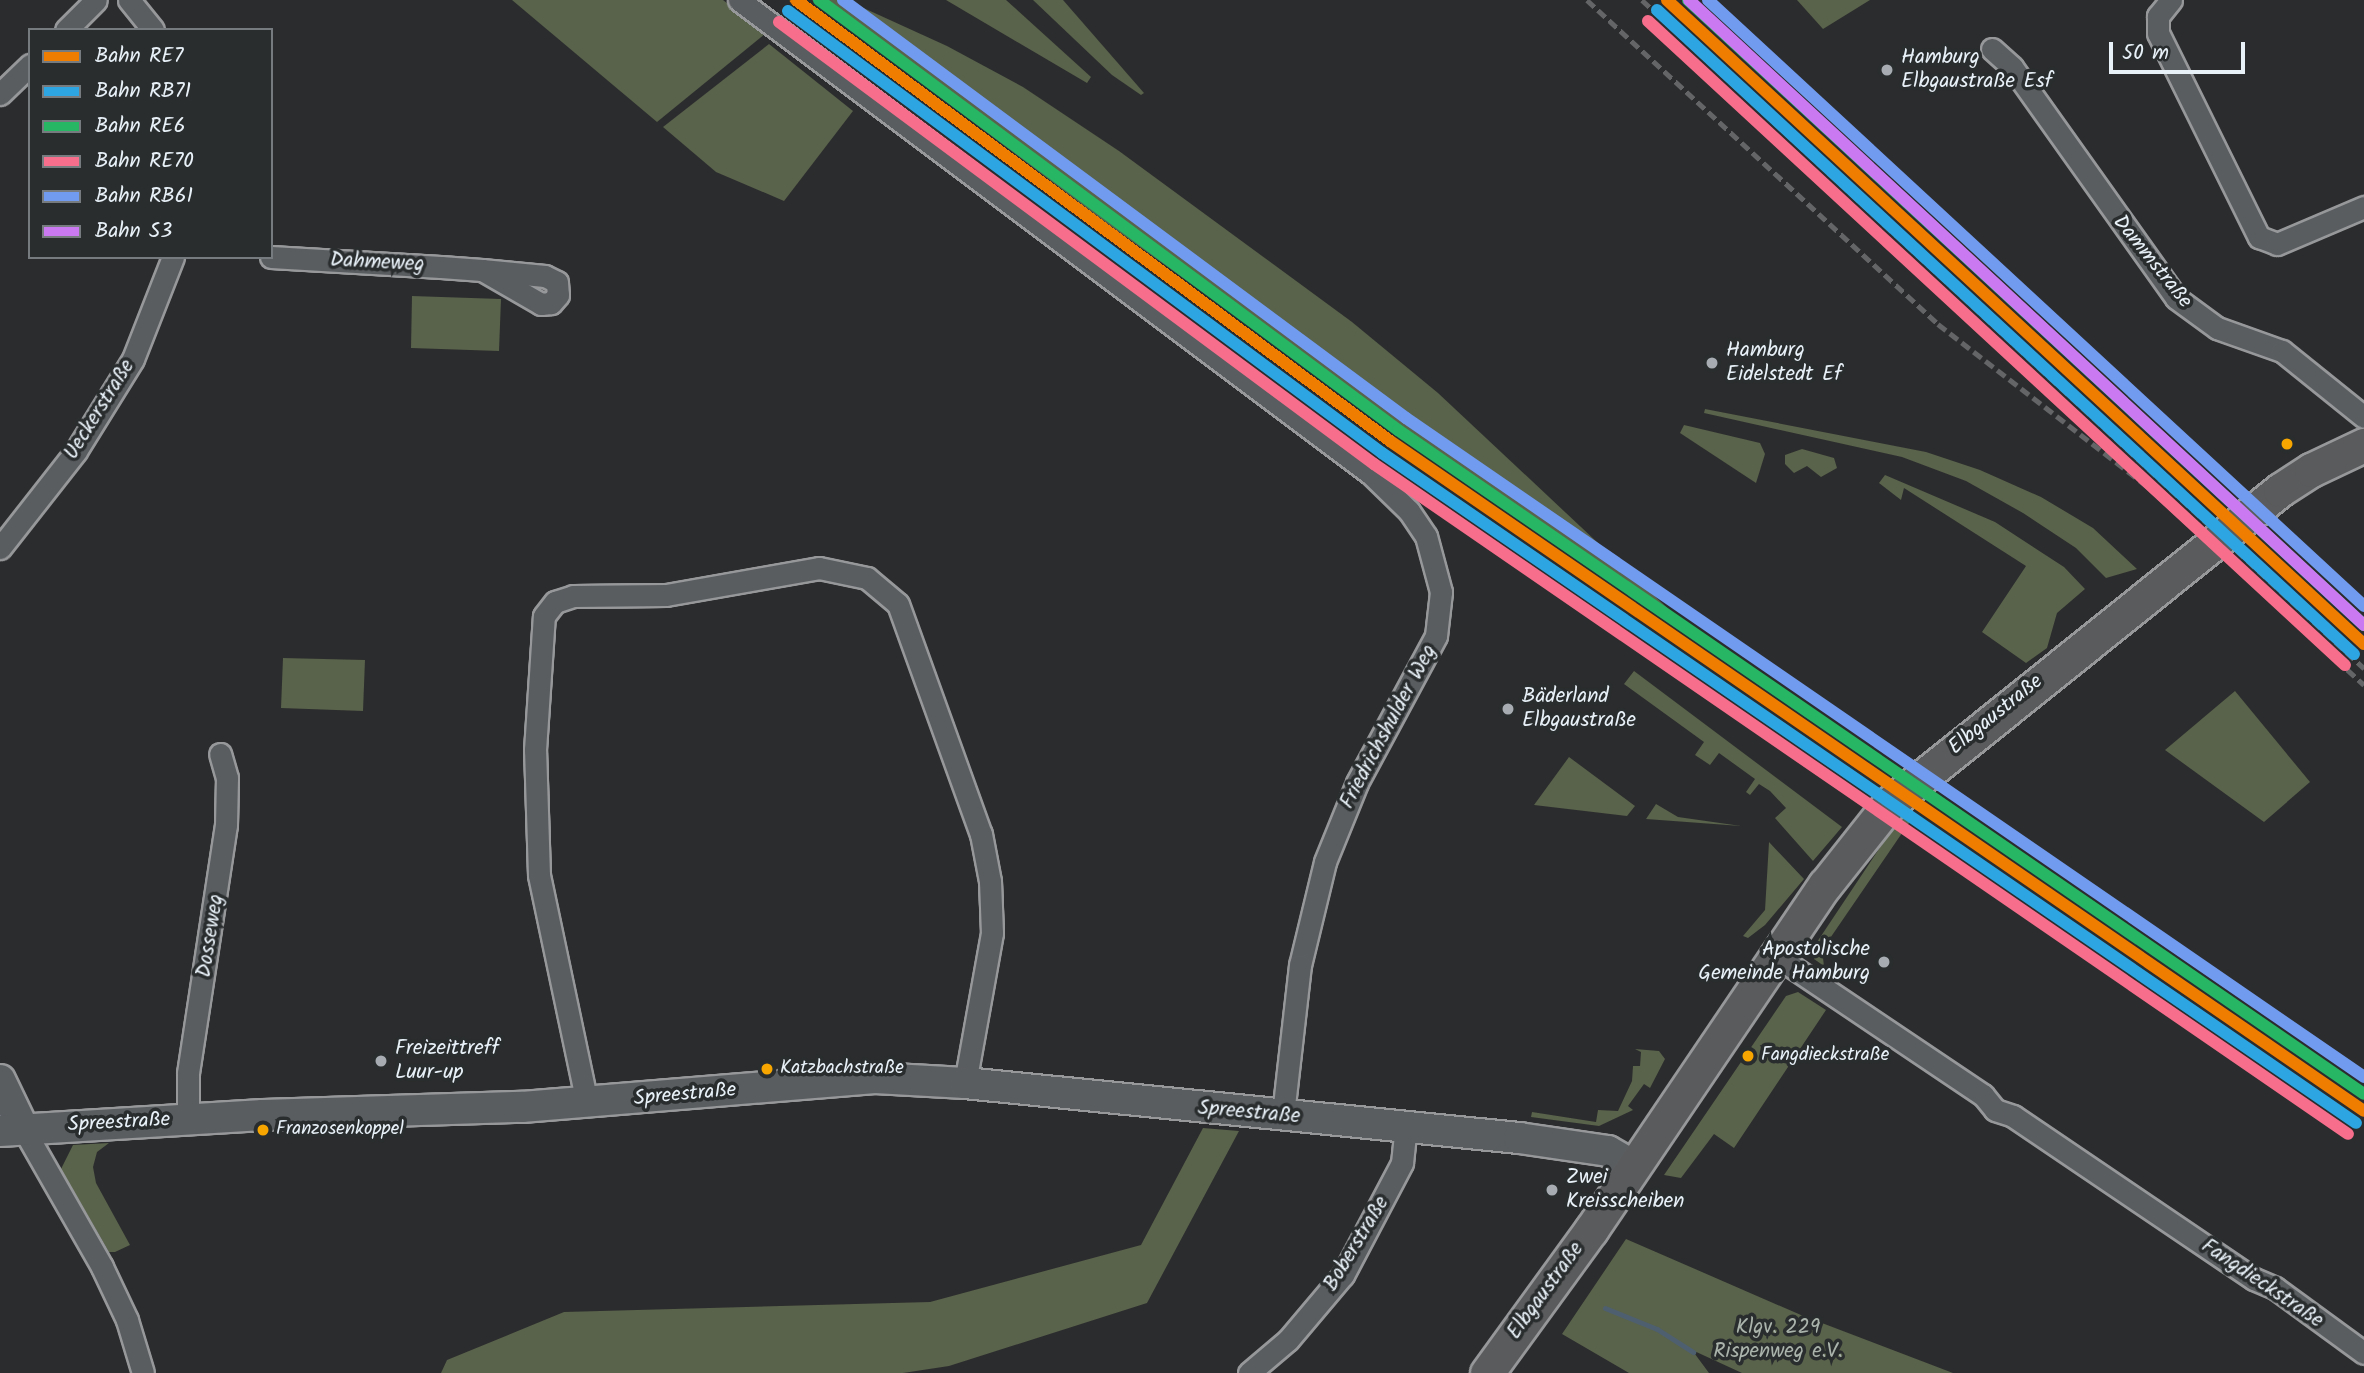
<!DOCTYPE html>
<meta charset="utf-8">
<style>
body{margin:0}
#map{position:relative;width:2364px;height:1373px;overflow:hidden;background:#2b2c2d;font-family:Kalam,sans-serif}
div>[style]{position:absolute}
.green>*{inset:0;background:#59624b}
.stream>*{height:5px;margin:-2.5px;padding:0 2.5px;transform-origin:2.5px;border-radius:2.5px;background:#4e606f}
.roads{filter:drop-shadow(2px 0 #96989a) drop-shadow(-2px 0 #96989a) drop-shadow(0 2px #96989a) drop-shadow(0 -2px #96989a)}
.street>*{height:21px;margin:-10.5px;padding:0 10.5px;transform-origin:10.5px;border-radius:10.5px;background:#5a5d60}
.secondary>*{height:30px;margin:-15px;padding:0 15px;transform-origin:15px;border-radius:15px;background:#5a5d60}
.primary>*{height:33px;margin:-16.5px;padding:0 16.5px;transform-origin:16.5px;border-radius:16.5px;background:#5a5b5c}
.rail>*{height:5px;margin-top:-2.5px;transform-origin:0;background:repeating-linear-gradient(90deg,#636566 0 10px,transparent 0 15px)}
.rail-1>*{height:12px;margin:-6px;padding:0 6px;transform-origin:6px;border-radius:6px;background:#ef7d00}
.rail-2>*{height:12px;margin:-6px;padding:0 6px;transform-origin:6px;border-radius:6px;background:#2da5e2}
.rail-3>*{height:12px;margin:-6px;padding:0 6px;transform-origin:6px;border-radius:6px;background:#26b664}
.rail-4>*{height:12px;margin:-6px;padding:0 6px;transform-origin:6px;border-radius:6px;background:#f66e8c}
.rail-5>*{height:12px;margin:-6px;padding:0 6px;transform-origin:6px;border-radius:6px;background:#709bef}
.rail-6>*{height:12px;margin:-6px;padding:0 6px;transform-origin:6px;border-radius:6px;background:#ca79f0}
.dots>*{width:19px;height:19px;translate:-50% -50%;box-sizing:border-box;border:4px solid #2a2d2e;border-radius:50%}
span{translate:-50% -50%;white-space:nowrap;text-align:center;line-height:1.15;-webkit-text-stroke:7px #2a2d2e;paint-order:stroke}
.bus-label{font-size:19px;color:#e8f1f8}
.left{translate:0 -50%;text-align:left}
.poi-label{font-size:21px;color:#e8f1f8}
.right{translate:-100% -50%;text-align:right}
.street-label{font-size:21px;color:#e8f1f8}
.park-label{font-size:21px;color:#abb4ac}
.legend{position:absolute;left:28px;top:28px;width:245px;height:231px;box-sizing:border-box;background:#2a2d2e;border:2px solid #767b7f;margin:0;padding:9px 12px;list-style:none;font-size:21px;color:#e8f1f8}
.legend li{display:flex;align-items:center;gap:14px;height:35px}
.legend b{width:35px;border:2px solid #767b7f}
.scale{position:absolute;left:2109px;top:42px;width:136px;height:32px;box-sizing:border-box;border:4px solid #e8f1f8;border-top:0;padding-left:9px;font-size:21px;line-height:24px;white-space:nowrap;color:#e8f1f8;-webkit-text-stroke:5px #2a2d2e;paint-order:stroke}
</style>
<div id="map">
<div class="green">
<i style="clip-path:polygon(512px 0,723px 0,766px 33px,657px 122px)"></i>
<i style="clip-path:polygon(812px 0,846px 0,947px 46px,1023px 87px,1119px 151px,1352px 322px,1438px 393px,1677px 617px,1672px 622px,1473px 486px,1105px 222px)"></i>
<i style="clip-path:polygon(946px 0,1006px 0,1091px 77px,1087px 83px)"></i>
<i style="clip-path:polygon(1033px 0,1063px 0,1144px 93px,1141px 95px,1112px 75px)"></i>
<i style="clip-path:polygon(1797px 0,1870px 0,1823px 29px)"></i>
<i style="clip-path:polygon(769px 44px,853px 111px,784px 201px,716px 172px,663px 127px)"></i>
<i style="clip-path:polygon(412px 296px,501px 299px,499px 351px,411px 348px)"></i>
<i style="clip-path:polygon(1705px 409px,1926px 452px,1980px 470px,2041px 497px,2093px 528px,2137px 569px,2106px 578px,2076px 548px,2023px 513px,1966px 481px,1902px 457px,1704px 413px)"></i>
<i style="clip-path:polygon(1684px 425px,1760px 443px,1765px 454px,1756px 483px,1680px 433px)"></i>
<i style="clip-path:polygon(1802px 449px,1834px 458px,1837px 468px,1821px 477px,1807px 466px,1794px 473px,1785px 464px,1785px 455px)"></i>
<i style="clip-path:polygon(1885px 475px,1995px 522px,2064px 567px,2085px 589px,2057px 613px,2047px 648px,2026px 663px,1982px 632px,2026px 566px,1904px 488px,1901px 500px,1879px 483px)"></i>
<i style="clip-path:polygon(283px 658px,365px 660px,363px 711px,281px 708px)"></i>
<i style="clip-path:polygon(1634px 671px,1842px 827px,1813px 861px,1775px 818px,1786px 808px,1770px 791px,1759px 784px,1750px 795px,1746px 792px,1755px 779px,1719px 753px,1710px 765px,1695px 755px,1704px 742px,1624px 684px)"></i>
<i style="clip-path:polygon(2235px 691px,2310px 782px,2264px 822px,2165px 750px)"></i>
<i style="clip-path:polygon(1569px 757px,1635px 806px,1627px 816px,1534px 805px)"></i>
<i style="clip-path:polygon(1656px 804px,1678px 817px,1741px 826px,1646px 819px)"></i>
<i style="clip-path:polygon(1907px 807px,1911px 820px,1822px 950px,1824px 966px,1814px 959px,1813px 948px)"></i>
<i style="clip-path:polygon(1769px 842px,1804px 879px,1765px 925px,1748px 938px,1743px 936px,1765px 910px)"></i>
<i style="clip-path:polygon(1798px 992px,1826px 1010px,1734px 1148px,1714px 1134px,1681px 1178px,1664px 1175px,1786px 996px)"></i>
<i style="clip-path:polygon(1635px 1049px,1659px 1051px,1665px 1059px,1650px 1088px,1644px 1084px,1628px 1106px,1633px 1110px,1599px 1126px,1531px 1117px,1532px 1112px,1596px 1122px,1598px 1110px,1618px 1111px,1632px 1081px,1633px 1066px,1640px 1066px,1641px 1052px)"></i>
<i style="clip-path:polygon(1203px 1128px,1239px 1131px,1147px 1303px,949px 1366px,903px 1373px,441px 1373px,447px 1360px,564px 1312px,930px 1302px,1141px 1245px)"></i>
<i style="clip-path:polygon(109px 1143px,97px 1152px,93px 1167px,96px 1183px,130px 1245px,115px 1252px,109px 1252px,61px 1169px,73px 1145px)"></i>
<i style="clip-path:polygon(1626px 1239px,1801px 1315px,1953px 1373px,1742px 1373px,1692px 1350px,1709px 1373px,1629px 1373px,1562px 1334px)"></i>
</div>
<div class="stream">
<i style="left:1605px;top:1308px;width:56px;rotate:22deg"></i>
<i style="left:1657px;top:1329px;width:43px;rotate:32.6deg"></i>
</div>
<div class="roads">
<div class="street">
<i style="left:129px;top:0;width:38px;rotate:51deg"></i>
<i style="left:739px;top:0;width:790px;rotate:36.87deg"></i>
<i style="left:1371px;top:474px;width:53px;rotate:44.2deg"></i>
<i style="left:1409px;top:511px;width:30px;rotate:56deg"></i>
<i style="left:1426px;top:536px;width:58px;rotate:75deg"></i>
<i style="left:1441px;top:592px;width:44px;rotate:96.5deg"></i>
<i style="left:1436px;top:636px;width:167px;rotate:118.3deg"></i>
<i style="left:1357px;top:783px;width:85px;rotate:112.1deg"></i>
<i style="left:1325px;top:862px;width:106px;rotate:103.6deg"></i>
<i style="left:1300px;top:965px;width:151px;rotate:96.5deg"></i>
<i style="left:2171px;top:0;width:21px;rotate:129deg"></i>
<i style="left:2158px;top:16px;width:17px;rotate:90deg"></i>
<i style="left:2158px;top:33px;width:228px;rotate:63.7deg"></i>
<i style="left:2259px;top:237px;width:19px;rotate:21deg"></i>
<i style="left:2277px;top:244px;width:95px;rotate:-23deg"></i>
<i style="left:66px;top:30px;width:42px;rotate:-45deg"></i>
<i style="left:1992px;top:49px;width:27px;rotate:42deg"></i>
<i style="left:2012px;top:67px;width:283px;rotate:54.6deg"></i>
<i style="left:2176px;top:298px;width:51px;rotate:36.2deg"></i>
<i style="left:2217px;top:328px;width:69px;rotate:19.5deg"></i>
<i style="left:2282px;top:351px;width:105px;rotate:38.8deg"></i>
<i style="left:0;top:94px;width:42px;rotate:-44deg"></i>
<i style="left:271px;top:257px;width:170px;rotate:3.4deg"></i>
<i style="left:441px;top:267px;width:41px;rotate:4.2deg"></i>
<i style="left:482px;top:270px;width:63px;rotate:5.4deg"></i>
<i style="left:545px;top:276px;width:13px;rotate:27deg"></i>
<i style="left:557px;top:282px;width:13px;rotate:86deg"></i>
<i style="left:558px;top:295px;width:11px;rotate:131deg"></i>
<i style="left:551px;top:303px;width:10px;rotate:174deg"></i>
<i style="left:541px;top:304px;width:68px;rotate:-150deg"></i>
<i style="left:0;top:548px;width:123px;rotate:-51.9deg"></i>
<i style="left:76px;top:451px;width:108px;rotate:-58.2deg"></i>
<i style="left:133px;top:359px;width:110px;rotate:-68.6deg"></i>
<i style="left:1779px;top:958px;width:246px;rotate:33.9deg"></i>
<i style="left:1983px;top:1095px;width:19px;rotate:51deg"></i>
<i style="left:1995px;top:1110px;width:19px;rotate:18deg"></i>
<i style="left:2013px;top:1116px;width:291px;rotate:34.1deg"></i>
<i style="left:2254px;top:1279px;width:23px;rotate:23deg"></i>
<i style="left:2275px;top:1288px;width:110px;rotate:36.1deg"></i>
<i style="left:587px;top:1103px;width:233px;rotate:-101.9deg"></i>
<i style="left:539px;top:875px;width:125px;rotate:-91.8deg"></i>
<i style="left:535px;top:750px;width:134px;rotate:-86.2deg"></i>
<i style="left:544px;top:616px;width:18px;rotate:-52deg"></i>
<i style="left:555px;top:602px;width:19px;rotate:-18deg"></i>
<i style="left:573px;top:596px;width:93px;rotate:-0.6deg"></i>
<i style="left:666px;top:595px;width:155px;rotate:-10deg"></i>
<i style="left:819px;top:568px;width:49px;rotate:11.8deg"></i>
<i style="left:867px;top:578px;width:40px;rotate:40deg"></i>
<i style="left:898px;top:604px;width:245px;rotate:70.2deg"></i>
<i style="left:981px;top:834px;width:48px;rotate:79.2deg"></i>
<i style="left:990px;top:881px;width:52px;rotate:87.8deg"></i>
<i style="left:992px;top:933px;width:152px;rotate:100.2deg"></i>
<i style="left:188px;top:1119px;width:46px;rotate:-90deg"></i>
<i style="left:188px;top:1073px;width:251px;rotate:-81.3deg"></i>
<i style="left:226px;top:825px;width:47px;rotate:-88.8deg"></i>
<i style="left:227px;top:778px;width:25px;rotate:-106deg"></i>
<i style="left:24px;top:1130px;width:158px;rotate:60.3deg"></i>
<i style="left:102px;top:1267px;width:59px;rotate:64.7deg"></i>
<i style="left:127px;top:1320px;width:55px;rotate:73.2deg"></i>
<i style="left:1249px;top:1373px;width:51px;rotate:-40.2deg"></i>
<i style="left:1288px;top:1340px;width:85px;rotate:-49.8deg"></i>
<i style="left:1343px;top:1275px;width:127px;rotate:-62.2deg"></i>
<i style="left:1402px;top:1163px;width:36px;rotate:-84deg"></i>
</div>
<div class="secondary">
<i style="left:0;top:1080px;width:55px;rotate:64.4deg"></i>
<i style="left:0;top:1131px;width:263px;rotate:-3.5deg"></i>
<i style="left:263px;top:1115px;width:259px;rotate:-1.8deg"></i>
<i style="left:522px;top:1107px;width:354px;rotate:-4.7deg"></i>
<i style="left:875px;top:1078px;width:90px;rotate:3.2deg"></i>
<i style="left:965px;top:1083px;width:557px;rotate:5.67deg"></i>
<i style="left:1519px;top:1138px;width:90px;rotate:8.3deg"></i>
<i style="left:1608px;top:1151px;width:28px;rotate:30deg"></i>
</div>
<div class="primary">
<i style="left:1487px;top:1373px;width:177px;rotate:-54deg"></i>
<i style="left:1591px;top:1230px;width:417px;rotate:-55.9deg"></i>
<i style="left:1825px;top:885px;width:105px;rotate:-51.6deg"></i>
<i style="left:1890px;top:803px;width:500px;rotate:-38.75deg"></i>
<i style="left:2280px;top:490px;width:37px;rotate:-33deg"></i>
<i style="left:2311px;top:470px;width:59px;rotate:-25.3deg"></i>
</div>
</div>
<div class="rail">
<i style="left:1587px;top:0;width:478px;rotate:42.7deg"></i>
<i style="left:1938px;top:324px;width:266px;rotate:37.8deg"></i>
<i style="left:2148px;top:487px;width:293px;rotate:42.5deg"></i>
<i style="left:1642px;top:0;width:984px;rotate:42.78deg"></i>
</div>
<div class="rail-1">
<i style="left:796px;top:0;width:740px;rotate:36.59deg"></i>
<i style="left:1390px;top:441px;width:1182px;rotate:34.52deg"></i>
<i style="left:1667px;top:0;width:949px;rotate:42.74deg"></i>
</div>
<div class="rail-2">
<i style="left:1657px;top:10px;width:949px;rotate:42.74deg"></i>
<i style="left:788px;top:11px;width:740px;rotate:36.65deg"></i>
<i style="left:1382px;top:453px;width:1182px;rotate:34.52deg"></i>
</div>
<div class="rail-3">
<i style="left:819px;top:0;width:721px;rotate:36.6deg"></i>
<i style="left:1398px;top:430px;width:1172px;rotate:34.5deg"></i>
<i style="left:1688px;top:0;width:921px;rotate:42.76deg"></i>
</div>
<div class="rail-4">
<i style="left:1648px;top:21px;width:949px;rotate:42.74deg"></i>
<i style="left:779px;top:22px;width:741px;rotate:36.61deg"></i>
<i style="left:1374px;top:464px;width:1182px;rotate:34.52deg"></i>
</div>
<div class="rail-5">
<i style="left:843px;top:0;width:701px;rotate:36.59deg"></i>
<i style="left:1406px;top:418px;width:1163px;rotate:34.52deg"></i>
<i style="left:1708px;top:0;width:893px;rotate:42.73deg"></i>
</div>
<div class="rail-6">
<i style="left:1689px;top:0;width:920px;rotate:42.8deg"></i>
</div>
<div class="dots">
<i style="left:1887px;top:70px;background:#a6acb1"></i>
<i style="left:1712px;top:363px;background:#a6acb1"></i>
<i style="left:2287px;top:444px;background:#f7a600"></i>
<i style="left:1508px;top:709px;background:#a6acb1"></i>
<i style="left:1884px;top:962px;background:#a6acb1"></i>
<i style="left:1748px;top:1056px;background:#f7a600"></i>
<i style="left:381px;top:1061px;background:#a6acb1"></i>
<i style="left:767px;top:1069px;background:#f7a600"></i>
<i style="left:263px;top:1130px;background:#f7a600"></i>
<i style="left:1552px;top:1190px;background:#a6acb1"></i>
</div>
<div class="bus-label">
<span class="left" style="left:1761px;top:1056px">Fangdieckstraße</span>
<span class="left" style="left:780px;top:1069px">Katzbachstraße</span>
<span class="left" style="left:276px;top:1130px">Franzosenkoppel</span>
</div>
<div class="poi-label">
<span class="left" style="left:1901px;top:70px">Hamburg<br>Elbgaustraße Esf</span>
<span class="left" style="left:1726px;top:363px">Hamburg<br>Eidelstedt Ef</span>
<span class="left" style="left:1522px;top:709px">Bäderland<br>Elbgaustraße</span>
<span class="right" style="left:1870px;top:962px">Apostolische<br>Gemeinde Hamburg</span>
<span class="left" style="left:395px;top:1061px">Freizeittreff<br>Luur-up</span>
<span class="left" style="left:1566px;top:1190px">Zwei<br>Kreisscheiben</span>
</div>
<div class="street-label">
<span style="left:2152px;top:262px;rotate:51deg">Dammstraße</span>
<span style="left:377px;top:263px;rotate:3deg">Dahmeweg</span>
<span style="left:100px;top:410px;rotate:-58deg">Ueckerstraße</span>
<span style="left:1996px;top:715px;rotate:-39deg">Elbgaustraße</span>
<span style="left:1389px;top:727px;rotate:-62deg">Friedrichshulder Weg</span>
<span style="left:211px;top:936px;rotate:-81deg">Dosseweg</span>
<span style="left:685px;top:1095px;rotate:-5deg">Spreestraße</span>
<span style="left:1249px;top:1113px;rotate:5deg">Spreestraße</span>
<span style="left:119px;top:1123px;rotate:-3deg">Spreestraße</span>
<span style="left:1357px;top:1244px;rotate:-59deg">Boberstraße</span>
<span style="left:2262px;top:1284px;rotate:34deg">Fangdieckstraße</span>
<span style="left:1546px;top:1291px;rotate:-54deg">Elbgaustraße</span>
</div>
<div class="park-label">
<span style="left:1778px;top:1340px">Klgv. 229<br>Rispenweg e.V.</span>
</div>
<ul class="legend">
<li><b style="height:9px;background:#ef7d00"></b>Bahn RE7</li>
<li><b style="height:9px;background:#2da5e2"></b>Bahn RB71</li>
<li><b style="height:9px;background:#26b664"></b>Bahn RE6</li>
<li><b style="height:9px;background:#f66e8c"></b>Bahn RE70</li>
<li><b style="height:9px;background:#709bef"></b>Bahn RB61</li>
<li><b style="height:9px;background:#ca79f0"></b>Bahn S3</li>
</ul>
<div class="scale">50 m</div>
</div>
